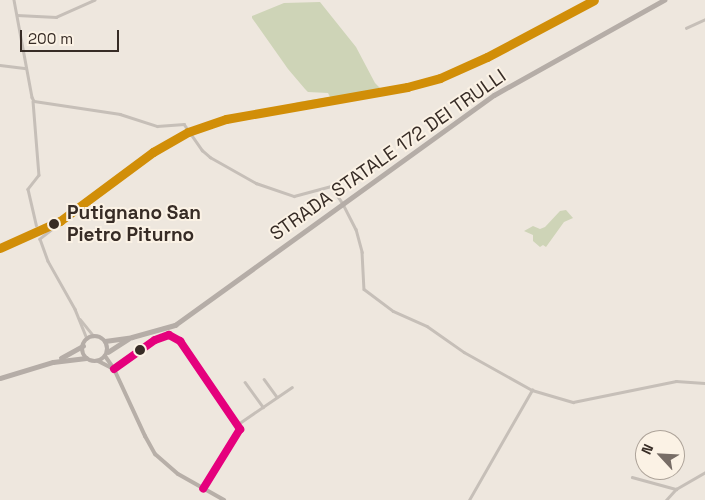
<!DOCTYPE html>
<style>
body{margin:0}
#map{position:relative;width:705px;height:500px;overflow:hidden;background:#eee7de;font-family:"Space Grotesk",sans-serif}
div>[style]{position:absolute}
.green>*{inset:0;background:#ced4b7}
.street>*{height:2.5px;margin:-1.25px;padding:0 1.25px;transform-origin:1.25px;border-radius:1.25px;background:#c6bfb8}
.secondary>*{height:4px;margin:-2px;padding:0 2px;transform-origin:2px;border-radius:2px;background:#b7afa8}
.primary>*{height:4.5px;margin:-2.25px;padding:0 2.25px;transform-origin:2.25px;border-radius:2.25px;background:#b5ada7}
.primary>.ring{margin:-2.25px;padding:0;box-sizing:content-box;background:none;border:4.5px solid #b5ada7;border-radius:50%}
.bus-1>*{height:8px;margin:-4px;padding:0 4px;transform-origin:4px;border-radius:4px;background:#e5007d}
.rail-1>*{height:9px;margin:-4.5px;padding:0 4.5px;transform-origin:4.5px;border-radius:4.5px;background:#d18e08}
.dots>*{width:14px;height:14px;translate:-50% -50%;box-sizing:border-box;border:2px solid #fbf2e5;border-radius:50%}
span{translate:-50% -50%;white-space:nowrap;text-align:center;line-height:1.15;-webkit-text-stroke:4px #fbf2e5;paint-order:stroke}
.street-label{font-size:19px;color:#372c26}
.stop-label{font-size:19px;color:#372c26;font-weight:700}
.left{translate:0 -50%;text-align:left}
.north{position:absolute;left:635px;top:430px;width:50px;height:50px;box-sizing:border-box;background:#fbf2e5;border:1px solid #ada399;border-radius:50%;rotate:295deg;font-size:14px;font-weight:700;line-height:20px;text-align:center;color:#372c26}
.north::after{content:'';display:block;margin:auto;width:18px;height:22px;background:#776d66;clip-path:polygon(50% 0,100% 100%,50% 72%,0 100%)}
.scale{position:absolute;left:20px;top:30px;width:99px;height:22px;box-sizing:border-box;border:2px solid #372c26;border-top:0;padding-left:6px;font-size:15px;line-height:18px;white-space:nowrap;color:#372c26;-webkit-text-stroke:4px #fbf2e5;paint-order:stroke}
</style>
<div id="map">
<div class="green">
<i style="clip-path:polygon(320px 2px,356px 47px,375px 83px,381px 89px,390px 90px,277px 109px,298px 102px,330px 97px,328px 93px,308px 92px,305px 89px,288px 69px,252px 18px,252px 16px,284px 3px)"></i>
<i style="clip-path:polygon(566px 210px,573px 218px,564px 222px,546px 247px,543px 245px,540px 247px,533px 241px,533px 235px,524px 231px,533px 226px,540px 229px,545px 227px,560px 211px)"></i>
</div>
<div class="street">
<i style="left:14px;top:0;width:99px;rotate:79.5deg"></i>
<i style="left:32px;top:97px;width:4px;rotate:63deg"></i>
<i style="left:34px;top:101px;width:87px;rotate:8.6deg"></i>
<i style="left:120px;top:114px;width:39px;rotate:18deg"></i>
<i style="left:157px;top:126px;width:27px;rotate:-4deg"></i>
<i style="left:184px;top:124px;width:32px;rotate:55deg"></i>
<i style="left:202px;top:150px;width:11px;rotate:41deg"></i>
<i style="left:210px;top:157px;width:53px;rotate:29.5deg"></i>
<i style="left:256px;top:183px;width:40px;rotate:18.9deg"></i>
<i style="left:294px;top:196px;width:38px;rotate:-15deg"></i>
<i style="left:331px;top:186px;width:22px;rotate:56deg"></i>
<i style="left:343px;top:204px;width:28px;rotate:63deg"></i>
<i style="left:356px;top:229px;width:24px;rotate:75deg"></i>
<i style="left:362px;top:252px;width:37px;rotate:87deg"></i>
<i style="left:364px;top:289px;width:36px;rotate:37deg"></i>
<i style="left:393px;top:311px;width:37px;rotate:24deg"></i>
<i style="left:427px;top:326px;width:45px;rotate:35.1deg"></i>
<i style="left:464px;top:352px;width:78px;rotate:29.2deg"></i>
<i style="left:532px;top:390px;width:43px;rotate:16.3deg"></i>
<i style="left:573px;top:402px;width:105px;rotate:-11.5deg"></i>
<i style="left:676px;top:381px;width:29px;rotate:4deg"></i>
<i style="left:17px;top:15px;width:39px;rotate:3deg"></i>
<i style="left:56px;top:17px;width:42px;rotate:-24.1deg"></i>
<i style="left:686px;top:28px;width:21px;rotate:-25deg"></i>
<i style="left:0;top:65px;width:26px;rotate:7deg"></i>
<i style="left:33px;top:101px;width:74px;rotate:85.4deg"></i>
<i style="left:39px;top:175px;width:18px;rotate:128deg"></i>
<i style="left:28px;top:189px;width:37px;rotate:77deg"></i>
<i style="left:54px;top:228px;width:18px;rotate:142deg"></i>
<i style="left:40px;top:239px;width:23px;rotate:70deg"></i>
<i style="left:48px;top:261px;width:55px;rotate:60.6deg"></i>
<i style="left:75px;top:309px;width:32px;rotate:68deg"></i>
<i style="left:80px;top:319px;width:22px;rotate:51deg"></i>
<i style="left:114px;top:369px;width:50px;rotate:-35.3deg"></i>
<i style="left:155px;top:340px;width:15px;rotate:-20deg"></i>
<i style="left:169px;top:335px;width:13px;rotate:29deg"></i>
<i style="left:180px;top:341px;width:107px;rotate:55.7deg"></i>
<i style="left:240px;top:429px;width:69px;rotate:121.4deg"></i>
<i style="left:264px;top:379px;width:22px;rotate:54deg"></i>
<i style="left:245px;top:382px;width:31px;rotate:54deg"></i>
<i style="left:238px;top:424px;width:65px;rotate:-34.4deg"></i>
<i style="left:632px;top:477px;width:46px;rotate:15.3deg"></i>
<i style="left:469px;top:500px;width:127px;rotate:-60.2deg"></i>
<i style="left:666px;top:500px;width:15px;rotate:-48deg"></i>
<i style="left:676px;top:489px;width:34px;rotate:-30deg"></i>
</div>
<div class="secondary">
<i style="left:105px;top:356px;width:16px;rotate:55deg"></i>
<i style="left:114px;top:369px;width:74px;rotate:65.2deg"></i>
<i style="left:145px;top:436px;width:21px;rotate:61deg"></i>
<i style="left:155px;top:454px;width:30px;rotate:41deg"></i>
<i style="left:178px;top:474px;width:53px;rotate:29.5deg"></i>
<i style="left:98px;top:361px;width:16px;rotate:27deg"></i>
</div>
<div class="primary">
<i class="ring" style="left:82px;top:336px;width:21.5px;height:21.5px"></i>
<i style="left:105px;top:341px;width:27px;rotate:-8deg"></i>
<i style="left:132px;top:337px;width:45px;rotate:-15.6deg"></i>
<i style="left:175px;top:325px;width:393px;rotate:-35.8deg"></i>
<i style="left:494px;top:95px;width:195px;rotate:-29.2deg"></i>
<i style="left:108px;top:352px;width:24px;rotate:-33deg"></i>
<i style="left:61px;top:358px;width:25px;rotate:-29deg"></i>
<i style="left:0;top:378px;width:55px;rotate:-16.8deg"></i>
<i style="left:53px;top:362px;width:33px;rotate:-7deg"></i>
</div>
<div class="bus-1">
<i style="left:114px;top:369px;width:50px;rotate:-35.3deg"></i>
<i style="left:155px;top:340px;width:15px;rotate:-20deg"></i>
<i style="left:169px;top:335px;width:13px;rotate:29deg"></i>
<i style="left:180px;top:341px;width:107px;rotate:55.7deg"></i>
<i style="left:240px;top:429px;width:70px;rotate:121.7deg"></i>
</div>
<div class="rail-1">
<i style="left:0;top:248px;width:66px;rotate:-24.2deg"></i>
<i style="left:60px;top:221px;width:116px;rotate:-36.6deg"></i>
<i style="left:153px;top:152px;width:40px;rotate:-29.7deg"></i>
<i style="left:188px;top:132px;width:40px;rotate:-18.9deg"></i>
<i style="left:226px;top:119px;width:184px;rotate:-10deg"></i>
<i style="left:407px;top:87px;width:34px;rotate:-15deg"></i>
<i style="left:440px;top:78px;width:51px;rotate:-24.1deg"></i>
<i style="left:487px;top:57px;width:121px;rotate:-28deg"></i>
</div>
<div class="dots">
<i style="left:54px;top:224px;background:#372c26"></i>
<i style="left:140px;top:350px;background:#372c26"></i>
</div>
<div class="street-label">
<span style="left:388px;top:155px;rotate:-35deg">STRADA STATALE 172 DEI TRULLI</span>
</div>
<div class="stop-label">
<span class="left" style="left:67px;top:224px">Putignano San<br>Pietro Piturno</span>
</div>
<div class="north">N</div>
<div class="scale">200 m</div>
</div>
